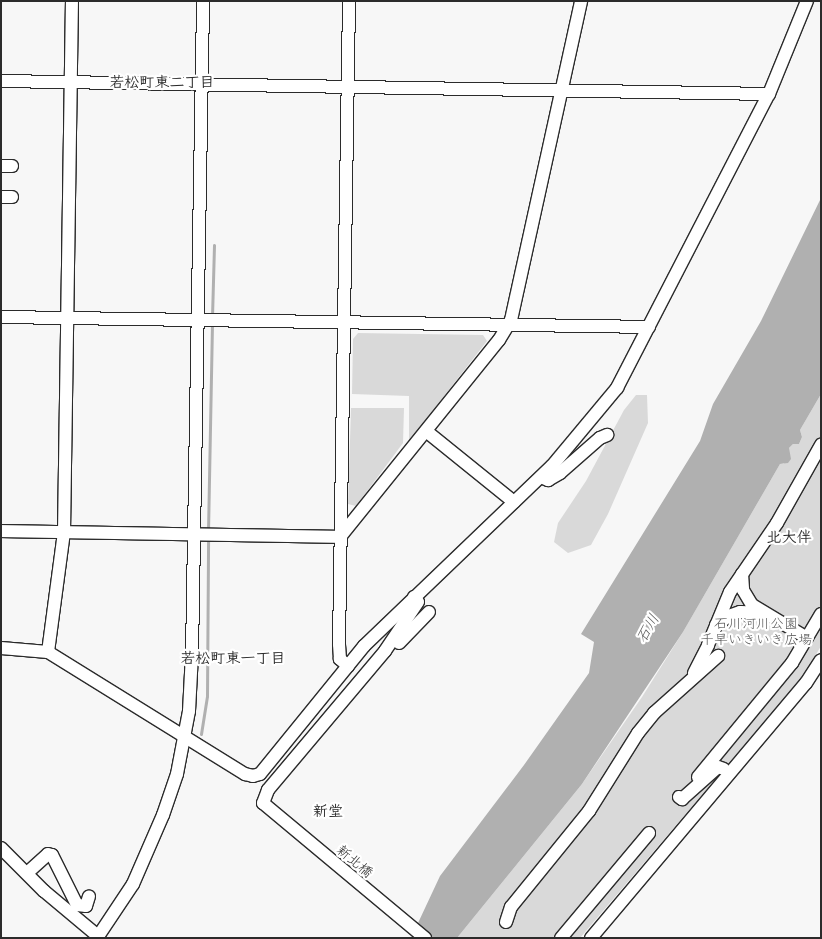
<!DOCTYPE html>
<meta charset="utf-8">
<style>
body{margin:0}
#map{position:relative;width:822px;height:939px;overflow:hidden;background:#f7f7f7;font-family:Mali,"Klee One",sans-serif}
div>[style]{position:absolute}
.green>*{inset:0;background:#d9d9d9}
.water>*{inset:0;background:#b0b0b0}
.stream>*{height:3px;margin:-1.5px;padding:0 1.5px;transform-origin:1.5px;border-radius:1.5px;background:#b0b0b0}
.roads{filter:drop-shadow(1px 0 #2b2b2b) drop-shadow(-1px 0 #2b2b2b) drop-shadow(0 1px #2b2b2b) drop-shadow(0 -1px #2b2b2b)}
.minor>*{height:12px;margin:-6px;padding:0 6px;transform-origin:6px;border-radius:6px;background:#fff}
span{translate:-50% -50%;white-space:nowrap;text-align:center;line-height:1.15;-webkit-text-stroke:4.5px #fff;paint-order:stroke}
.park-label{font-size:14px;color:#565656}
.street-label{font-size:14px;color:#2b2b2b}
.neighbourhood-label{font-size:15px;color:#2b2b2b;font-weight:700}
.water-label{font-size:15px;color:#5a5a5a;font-style:italic}
.frame{position:absolute;inset:0;border:2px solid #2b2b2b;pointer-events:none}
</style>
<div id="map">
<div class="green">
<i style="clip-path:polygon(358px 333px,483px 335px,487px 341px,409px 441px,409px 396px,352px 394px,353px 339px)"></i>
<i style="clip-path:polygon(821px 394px,821px 646px,804px 675px,580px 938px,457px 938px,582px 784px,642px 697px,683px 632px,780px 464px,784px 464px,789px 448px,793px 444px,799px 444px,802px 437px,800px 430px)"></i>
<i style="clip-path:polygon(636px 395px,647px 395px,648px 423px,608px 514px,591px 545px,568px 553px,554px 542px,558px 523px,586px 481px,624px 410px)"></i>
<i style="clip-path:polygon(351px 408px,404px 408px,403px 443px,356px 506px,348px 504px)"></i>
</div>
<div class="water">
<i style="clip-path:polygon(821px 198px,821px 394px,800px 430px,802px 437px,799px 444px,793px 444px,789px 448px,791px 459px,788px 463px,780px 464px,683px 632px,582px 784px,457px 938px,411px 938px,440px 876px,524px 765px,589px 673px,594px 642px,581px 634px,700px 441px,713px 404px,761px 321px)"></i>
</div>
<div class="stream">
<i style="left:212px;top:317px;width:72px;rotate:-88.4deg"></i>
<i style="left:208px;top:532px;width:209px;rotate:-88.9deg"></i>
<i style="left:201px;top:734px;width:38px;rotate:-81deg"></i>
<i style="left:207px;top:696px;width:158px;rotate:-89.6deg"></i>
</div>
<div class="roads">
<div class="minor">
<i style="left:1px;top:81px;width:768px;rotate:0.97deg"></i>
<i style="left:1px;top:166px;width:11px"></i>
<i style="left:1px;top:197px;width:11px"></i>
<i style="left:1px;top:317px;width:648px;rotate:0.88deg"></i>
<i style="left:426px;top:431px;width:113px;rotate:38.9deg"></i>
<i style="left:541px;top:477px;width:8px;rotate:23deg"></i>
<i style="left:548px;top:480px;width:14px;rotate:-30deg"></i>
<i style="left:560px;top:473px;width:53px;rotate:-41.2deg"></i>
<i style="left:600px;top:438px;width:8px;rotate:-23deg"></i>
<i style="left:1px;top:531px;width:339px;rotate:1deg"></i>
<i style="left:340px;top:537px;width:253px;rotate:-51.1deg"></i>
<i style="left:499px;top:340px;width:23px;rotate:-59deg"></i>
<i style="left:511px;top:320px;width:327px;rotate:-77.6deg"></i>
<i style="left:742px;top:574px;width:16px;rotate:86deg"></i>
<i style="left:743px;top:590px;width:17px;rotate:59deg"></i>
<i style="left:752px;top:605px;width:64px;rotate:31deg"></i>
<i style="left:414px;top:597px;width:6px;rotate:51deg"></i>
<i style="left:418px;top:602px;width:59px;rotate:124deg"></i>
<i style="left:385px;top:651px;width:182px;rotate:130.1deg"></i>
<i style="left:268px;top:790px;width:14px;rotate:111deg"></i>
<i style="left:263px;top:803px;width:211px;rotate:39.8deg"></i>
<i style="left:716px;top:625px;width:16px;rotate:-35deg"></i>
<i style="left:729px;top:616px;width:12px;rotate:-20deg"></i>
<i style="left:740px;top:612px;width:23px;rotate:2deg"></i>
<i style="left:399px;top:643px;width:43px;rotate:-45.9deg"></i>
<i style="left:1px;top:648px;width:47px;rotate:4.9deg"></i>
<i style="left:48px;top:652px;width:232px;rotate:31.8deg"></i>
<i style="left:245px;top:774px;width:8px;rotate:14deg"></i>
<i style="left:253px;top:776px;width:7px;rotate:-16deg"></i>
<i style="left:260px;top:774px;width:165px;rotate:-50.9deg"></i>
<i style="left:364px;top:646px;width:260px;rotate:-43.8deg"></i>
<i style="left:552px;top:466px;width:102px;rotate:-50.2deg"></i>
<i style="left:617px;top:388px;width:331px;rotate:-62.7deg"></i>
<i style="left:769px;top:94px;width:100px;rotate:-67.8deg"></i>
<i style="left:48px;top:652px;width:121px;rotate:-82.4deg"></i>
<i style="left:64px;top:532px;width:531px;rotate:-89.14deg"></i>
<i style="left:348px;top:666px;width:11px;rotate:-139deg"></i>
<i style="left:340px;top:659px;width:15px;rotate:-94deg"></i>
<i style="left:339px;top:644px;width:643px;rotate:-89.11deg"></i>
<i style="left:694px;top:673px;width:31px;rotate:-63deg"></i>
<i style="left:708px;top:645px;width:57px;rotate:-67.5deg"></i>
<i style="left:730px;top:592px;width:83px;rotate:-55.7deg"></i>
<i style="left:777px;top:523px;width:90px;rotate:-60.6deg"></i>
<i style="left:698px;top:777px;width:148px;rotate:-50.5deg"></i>
<i style="left:792px;top:663px;width:57px;rotate:-59.4deg"></i>
<i style="left:679px;top:797px;width:4px;rotate:34deg"></i>
<i style="left:682px;top:799px;width:48px;rotate:-41.6deg"></i>
<i style="left:718px;top:767px;width:6px;rotate:18deg"></i>
<i style="left:1px;top:848px;width:61px;rotate:45deg"></i>
<i style="left:44px;top:891px;width:70px;rotate:39.8deg"></i>
<i style="left:27px;top:873px;width:28px;rotate:-42deg"></i>
<i style="left:48px;top:854px;width:4px;rotate:14deg"></i>
<i style="left:52px;top:855px;width:56px;rotate:63.4deg"></i>
<i style="left:77px;top:905px;width:9px;rotate:6deg"></i>
<i style="left:86px;top:906px;width:10px;rotate:-73deg"></i>
<i style="left:506px;top:922px;width:16px;rotate:-72deg"></i>
<i style="left:511px;top:907px;width:124px;rotate:-50.9deg"></i>
<i style="left:589px;top:811px;width:92px;rotate:-57.9deg"></i>
<i style="left:638px;top:733px;width:26px;rotate:-51deg"></i>
<i style="left:654px;top:713px;width:86px;rotate:-41.7deg"></i>
<i style="left:97px;top:938px;width:65px;rotate:-56.3deg"></i>
<i style="left:133px;top:884px;width:75px;rotate:-66.5deg"></i>
<i style="left:163px;top:815px;width:43px;rotate:-71.1deg"></i>
<i style="left:177px;top:774px;width:64px;rotate:-79.2deg"></i>
<i style="left:189px;top:711px;width:57px;rotate:-87deg"></i>
<i style="left:192px;top:654px;width:653px;rotate:-89.03deg"></i>
<i style="left:561px;top:938px;width:137px;rotate:-50deg"></i>
<i style="left:591px;top:938px;width:334px;rotate:-49.9deg"></i>
<i style="left:806px;top:683px;width:27px;rotate:-57deg"></i>
</div>
</div>
<div class="park-label">
<span style="left:756px;top:631px">石川河川公園<br>千早いきいき広場</span>
</div>
<div class="street-label">
<span style="left:355px;top:861px;rotate:40deg">新北橋</span>
</div>
<div class="neighbourhood-label">
<span style="left:162px;top:82px">若松町東二丁目</span>
<span style="left:789px;top:537px">北大伴</span>
<span style="left:233px;top:658px">若松町東一丁目</span>
<span style="left:328px;top:811px">新堂</span>
</div>
<div class="water-label">
<span style="left:647px;top:628px;rotate:-60deg">石川</span>
</div>
<div class="frame"></div>
</div>
